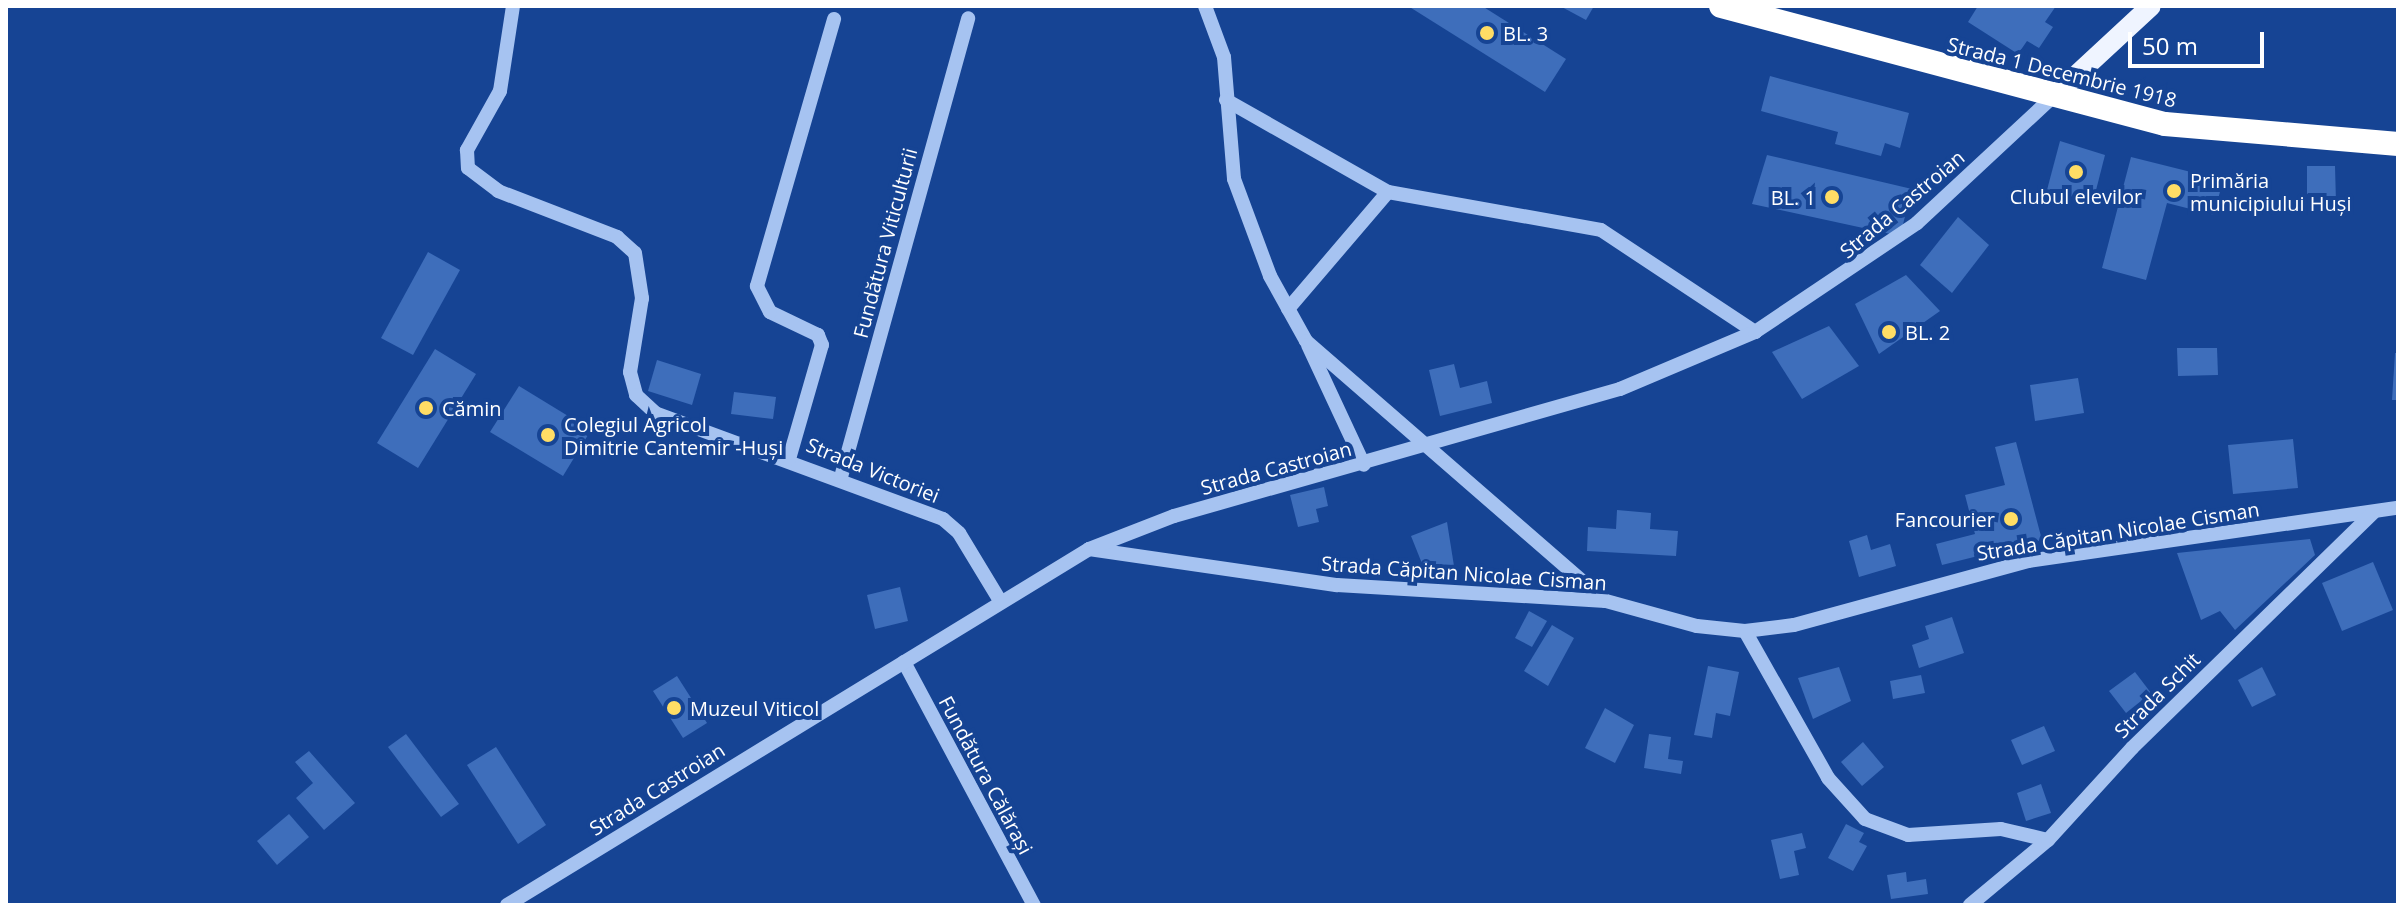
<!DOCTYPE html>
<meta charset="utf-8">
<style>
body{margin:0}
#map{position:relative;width:2404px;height:911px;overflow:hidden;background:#164494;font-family:"Open Sans",sans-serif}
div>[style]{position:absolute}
.building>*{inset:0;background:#3e6ebb}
.minor>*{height:14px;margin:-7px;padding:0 7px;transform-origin:7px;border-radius:7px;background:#a6c3f1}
.major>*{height:20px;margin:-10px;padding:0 10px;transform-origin:10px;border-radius:10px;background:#eff4ff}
.highway>*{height:24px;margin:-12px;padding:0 12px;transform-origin:12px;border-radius:12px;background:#fff}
.dots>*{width:22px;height:22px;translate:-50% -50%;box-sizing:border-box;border:4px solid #164494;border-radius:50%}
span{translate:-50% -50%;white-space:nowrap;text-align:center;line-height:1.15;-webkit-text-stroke:8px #164494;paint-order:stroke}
.poi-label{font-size:20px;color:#fff}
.left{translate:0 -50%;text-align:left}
.right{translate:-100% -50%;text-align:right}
.street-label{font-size:20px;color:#fff}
.frame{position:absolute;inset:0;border:8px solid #fff;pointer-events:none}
.scale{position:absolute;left:2128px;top:32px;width:136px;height:36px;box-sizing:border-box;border:4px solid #fff;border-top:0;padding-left:10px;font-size:24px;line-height:28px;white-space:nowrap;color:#fff;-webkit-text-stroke:6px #164494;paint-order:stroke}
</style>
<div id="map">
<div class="building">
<i style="clip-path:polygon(1408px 6px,1482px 6px,1566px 59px,1545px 92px)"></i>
<i style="clip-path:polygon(1560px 6px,1594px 6px,1586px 20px)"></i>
<i style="clip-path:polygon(1978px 6px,2056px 6px,2045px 22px,2053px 27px,2039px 48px,2027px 41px,2018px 54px,1968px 22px)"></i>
<i style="clip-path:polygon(1770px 76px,1909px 113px,1900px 148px,1885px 143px,1881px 156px,1835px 144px,1838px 132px,1761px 111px)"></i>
<i style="clip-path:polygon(2060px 141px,2105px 155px,2093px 202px,2047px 190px)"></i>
<i style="clip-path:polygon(1767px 155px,1912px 189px,1900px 236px,1752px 204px)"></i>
<i style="clip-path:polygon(2131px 157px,2223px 180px,2214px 215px,2167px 203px,2146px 280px,2102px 268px)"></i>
<i style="clip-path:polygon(2307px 166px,2335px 166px,2336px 202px,2316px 203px,2316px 194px,2307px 194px)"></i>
<i style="clip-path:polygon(1958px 217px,1989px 245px,1952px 293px,1920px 265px)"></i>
<i style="clip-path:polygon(428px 252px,460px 270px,413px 355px,381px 338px)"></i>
<i style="clip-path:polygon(1906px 275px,1940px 311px,1879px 354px,1855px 304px)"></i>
<i style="clip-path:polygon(1829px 326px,1859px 366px,1802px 399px,1772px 352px)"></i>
<i style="clip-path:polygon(2177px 348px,2217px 348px,2218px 375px,2178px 376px)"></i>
<i style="clip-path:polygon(435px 349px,476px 374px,418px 468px,377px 443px)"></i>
<i style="clip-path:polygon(2395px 353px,2398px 353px,2398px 400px,2392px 400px)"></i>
<i style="clip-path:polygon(657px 360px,701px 374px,692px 405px,648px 391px)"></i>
<i style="clip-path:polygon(1454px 364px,1460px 388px,1487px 381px,1492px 403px,1440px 416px,1429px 370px)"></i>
<i style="clip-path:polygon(2078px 378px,2084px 413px,2035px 421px,2030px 385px)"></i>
<i style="clip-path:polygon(519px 386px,591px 430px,563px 476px,490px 432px)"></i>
<i style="clip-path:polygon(734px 392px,776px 397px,773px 419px,731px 414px)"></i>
<i style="clip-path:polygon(2293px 439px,2298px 488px,2233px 494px,2228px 445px)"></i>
<i style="clip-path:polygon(2016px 442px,2042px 540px,1942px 565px,1936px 544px,1975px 534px,1965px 495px,2005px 485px,1995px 447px)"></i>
<i style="clip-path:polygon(1324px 487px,1328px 506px,1316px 509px,1319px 522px,1298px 527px,1290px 495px)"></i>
<i style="clip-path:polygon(1617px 510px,1651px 513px,1650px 529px,1678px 531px,1676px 556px,1587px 551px,1588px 527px,1616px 529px)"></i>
<i style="clip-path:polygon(1447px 522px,1454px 566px,1427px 576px,1411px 536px)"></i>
<i style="clip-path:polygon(1867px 535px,1871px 550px,1890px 544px,1896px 566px,1859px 577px,1849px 541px)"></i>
<i style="clip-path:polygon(2310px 539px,2315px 555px,2235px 630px,2220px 611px,2201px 620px,2177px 553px)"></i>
<i style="clip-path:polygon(2373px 562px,2393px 610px,2342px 631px,2322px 583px)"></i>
<i style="clip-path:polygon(900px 587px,908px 621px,875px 629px,867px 595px)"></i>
<i style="clip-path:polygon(1529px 611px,1547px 621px,1532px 647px,1515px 638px)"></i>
<i style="clip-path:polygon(1952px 617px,1964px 653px,1919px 668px,1912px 645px,1929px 639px,1925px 626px)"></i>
<i style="clip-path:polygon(1552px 625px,1574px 638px,1548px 686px,1524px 671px)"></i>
<i style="clip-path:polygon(1708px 666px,1739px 672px,1730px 716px,1716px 713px,1712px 738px,1694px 735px)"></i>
<i style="clip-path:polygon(1839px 667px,1851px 701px,1813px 719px,1798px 678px)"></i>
<i style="clip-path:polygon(2262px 667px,2276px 695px,2252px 707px,2238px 680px)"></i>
<i style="clip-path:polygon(2135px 672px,2151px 693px,2126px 713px,2109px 691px)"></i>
<i style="clip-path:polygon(1921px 675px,1925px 693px,1893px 699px,1890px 681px)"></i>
<i style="clip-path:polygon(677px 676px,707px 723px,683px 738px,653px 691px)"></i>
<i style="clip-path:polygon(1605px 708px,1634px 725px,1615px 763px,1585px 748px)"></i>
<i style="clip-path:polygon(2044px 726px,2055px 751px,2022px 765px,2011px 740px)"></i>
<i style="clip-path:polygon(406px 734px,459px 804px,441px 817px,388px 747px)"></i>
<i style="clip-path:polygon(1649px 734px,1671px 737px,1668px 759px,1683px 761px,1681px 774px,1644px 768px)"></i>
<i style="clip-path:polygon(1863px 742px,1884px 767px,1862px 786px,1841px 762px)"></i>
<i style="clip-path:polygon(496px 747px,546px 825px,518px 844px,467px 765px)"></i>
<i style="clip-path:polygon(309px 751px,355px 803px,324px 830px,296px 798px,313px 783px,295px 762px)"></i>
<i style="clip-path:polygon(2041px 784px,2051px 813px,2026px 821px,2017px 793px)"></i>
<i style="clip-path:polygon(289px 814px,309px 837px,277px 865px,257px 841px)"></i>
<i style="clip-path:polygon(1846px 824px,1864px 833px,1859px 842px,1867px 846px,1853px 871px,1828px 858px)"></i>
<i style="clip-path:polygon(1802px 833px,1806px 848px,1794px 851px,1799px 875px,1780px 879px,1771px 840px)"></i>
<i style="clip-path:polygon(1906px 872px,1907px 882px,1926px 879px,1928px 894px,1891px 899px,1887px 875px)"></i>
</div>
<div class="minor">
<i style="left:513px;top:6px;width:86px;rotate:98.7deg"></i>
<i style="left:500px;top:91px;width:68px;rotate:119.2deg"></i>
<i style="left:467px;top:150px;width:18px;rotate:87deg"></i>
<i style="left:468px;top:168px;width:38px;rotate:37deg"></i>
<i style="left:498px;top:191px;width:128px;rotate:21.1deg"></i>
<i style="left:617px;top:237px;width:24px;rotate:42deg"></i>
<i style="left:635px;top:253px;width:46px;rotate:81.2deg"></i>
<i style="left:642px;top:298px;width:75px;rotate:99.2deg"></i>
<i style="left:630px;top:372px;width:24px;rotate:75deg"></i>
<i style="left:636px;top:395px;width:26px;rotate:43deg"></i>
<i style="left:655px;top:413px;width:307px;rotate:20.2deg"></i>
<i style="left:943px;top:519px;width:21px;rotate:41deg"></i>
<i style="left:959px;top:533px;width:77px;rotate:58.8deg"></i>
<i style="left:1205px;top:6px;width:54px;rotate:69.6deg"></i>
<i style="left:1224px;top:57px;width:122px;rotate:85.3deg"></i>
<i style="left:1234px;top:179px;width:103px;rotate:69.6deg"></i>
<i style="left:1270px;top:276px;width:74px;rotate:61deg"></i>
<i style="left:1306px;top:341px;width:396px;rotate:41deg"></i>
<i style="left:1226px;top:100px;width:186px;rotate:29.6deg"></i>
<i style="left:1388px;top:192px;width:216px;rotate:10.1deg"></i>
<i style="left:1601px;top:230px;width:185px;rotate:33.5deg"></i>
<i style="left:1288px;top:309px;width:154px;rotate:-49.5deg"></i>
<i style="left:1308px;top:345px;width:132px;rotate:65deg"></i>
<i style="left:789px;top:459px;width:119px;rotate:-73.9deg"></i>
<i style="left:822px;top:345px;width:11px;rotate:-112deg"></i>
<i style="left:818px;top:335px;width:53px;rotate:-154.4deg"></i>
<i style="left:770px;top:312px;width:29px;rotate:-117deg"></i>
<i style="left:757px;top:286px;width:278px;rotate:-73.9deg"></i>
<i style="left:841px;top:477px;width:476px;rotate:-74.5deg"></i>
<i style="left:1089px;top:549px;width:251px;rotate:8.3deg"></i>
<i style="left:1337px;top:585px;width:269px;rotate:3.4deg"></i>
<i style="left:1606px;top:601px;width:94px;rotate:15.4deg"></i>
<i style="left:1697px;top:626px;width:48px;rotate:5.9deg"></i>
<i style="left:1745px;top:631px;width:49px;rotate:-7deg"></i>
<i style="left:1794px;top:625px;width:243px;rotate:-15.3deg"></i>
<i style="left:2028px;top:561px;width:374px;rotate:-8.2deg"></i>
<i style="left:1745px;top:631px;width:169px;rotate:60.5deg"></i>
<i style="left:1828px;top:778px;width:55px;rotate:47.9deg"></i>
<i style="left:1865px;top:819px;width:46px;rotate:20.4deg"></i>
<i style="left:1908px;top:835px;width:93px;rotate:-3.7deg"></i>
<i style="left:2001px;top:829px;width:48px;rotate:13.2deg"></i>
<i style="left:904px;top:662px;width:276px;rotate:61.9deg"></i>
<i style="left:507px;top:905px;width:682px;rotate:-31.45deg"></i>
<i style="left:1089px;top:549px;width:91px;rotate:-21.2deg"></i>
<i style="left:1174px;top:516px;width:464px;rotate:-15.9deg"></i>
<i style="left:1620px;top:389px;width:147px;rotate:-22.9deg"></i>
<i style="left:1755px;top:332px;width:195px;rotate:-33.9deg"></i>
<i style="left:1917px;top:223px;width:190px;rotate:-42.9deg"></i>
<i style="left:1970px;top:905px;width:102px;rotate:-39.8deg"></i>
<i style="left:2048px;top:840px;width:125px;rotate:-47.6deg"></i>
<i style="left:2132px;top:748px;width:337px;rotate:-44.3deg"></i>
</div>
<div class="major">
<i style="left:2056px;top:94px;width:129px;rotate:-42.8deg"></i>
</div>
<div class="highway">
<i style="left:1721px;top:6px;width:459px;rotate:14.9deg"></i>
<i style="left:2165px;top:124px;width:234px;rotate:4.9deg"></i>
</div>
<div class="dots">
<i style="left:1487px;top:33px;background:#ffdd65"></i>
<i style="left:2076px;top:172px;background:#ffdd65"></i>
<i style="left:2174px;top:191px;background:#ffdd65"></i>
<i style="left:1832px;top:197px;background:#ffdd65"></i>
<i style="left:1889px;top:332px;background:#ffdd65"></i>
<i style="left:426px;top:408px;background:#ffdd65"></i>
<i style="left:548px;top:435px;background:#ffdd65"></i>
<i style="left:2011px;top:519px;background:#ffdd65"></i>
<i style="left:674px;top:708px;background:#ffdd65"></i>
</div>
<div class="poi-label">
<span class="left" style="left:1503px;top:33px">BL. 3</span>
<span class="left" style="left:2190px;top:192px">Primăria<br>municipiului Huși</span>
<span style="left:2076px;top:196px">Clubul elevilor</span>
<span class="right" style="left:1816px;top:197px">BL. 1</span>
<span class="left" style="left:1905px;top:332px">BL. 2</span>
<span class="left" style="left:442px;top:408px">Cămin</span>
<span class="left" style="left:564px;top:436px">Colegiul Agricol<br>Dimitrie Cantemir -Huși</span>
<span class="right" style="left:1995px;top:519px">Fancourier</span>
<span class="left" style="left:690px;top:708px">Muzeul Viticol</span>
</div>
<div class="street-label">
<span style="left:2062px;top:72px;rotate:14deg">Strada 1 Decembrie 1918</span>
<span style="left:1902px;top:204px;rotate:-40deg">Strada Castroian</span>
<span style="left:885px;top:243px;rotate:-75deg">Fundătura Viticulturii</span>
<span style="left:1276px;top:468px;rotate:-15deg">Strada Castroian</span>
<span style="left:873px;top:470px;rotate:22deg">Strada Victoriei</span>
<span style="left:2118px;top:531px;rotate:-9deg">Strada Căpitan Nicolae Cisman</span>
<span style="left:1464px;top:573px;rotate:4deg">Strada Căpitan Nicolae Cisman</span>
<span style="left:2157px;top:695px;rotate:-45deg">Strada Schit</span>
<span style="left:986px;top:775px;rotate:62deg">Fundătura Călărași</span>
<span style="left:657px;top:789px;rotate:-32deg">Strada Castroian</span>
</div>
<div class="frame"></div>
<div class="scale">50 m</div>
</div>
